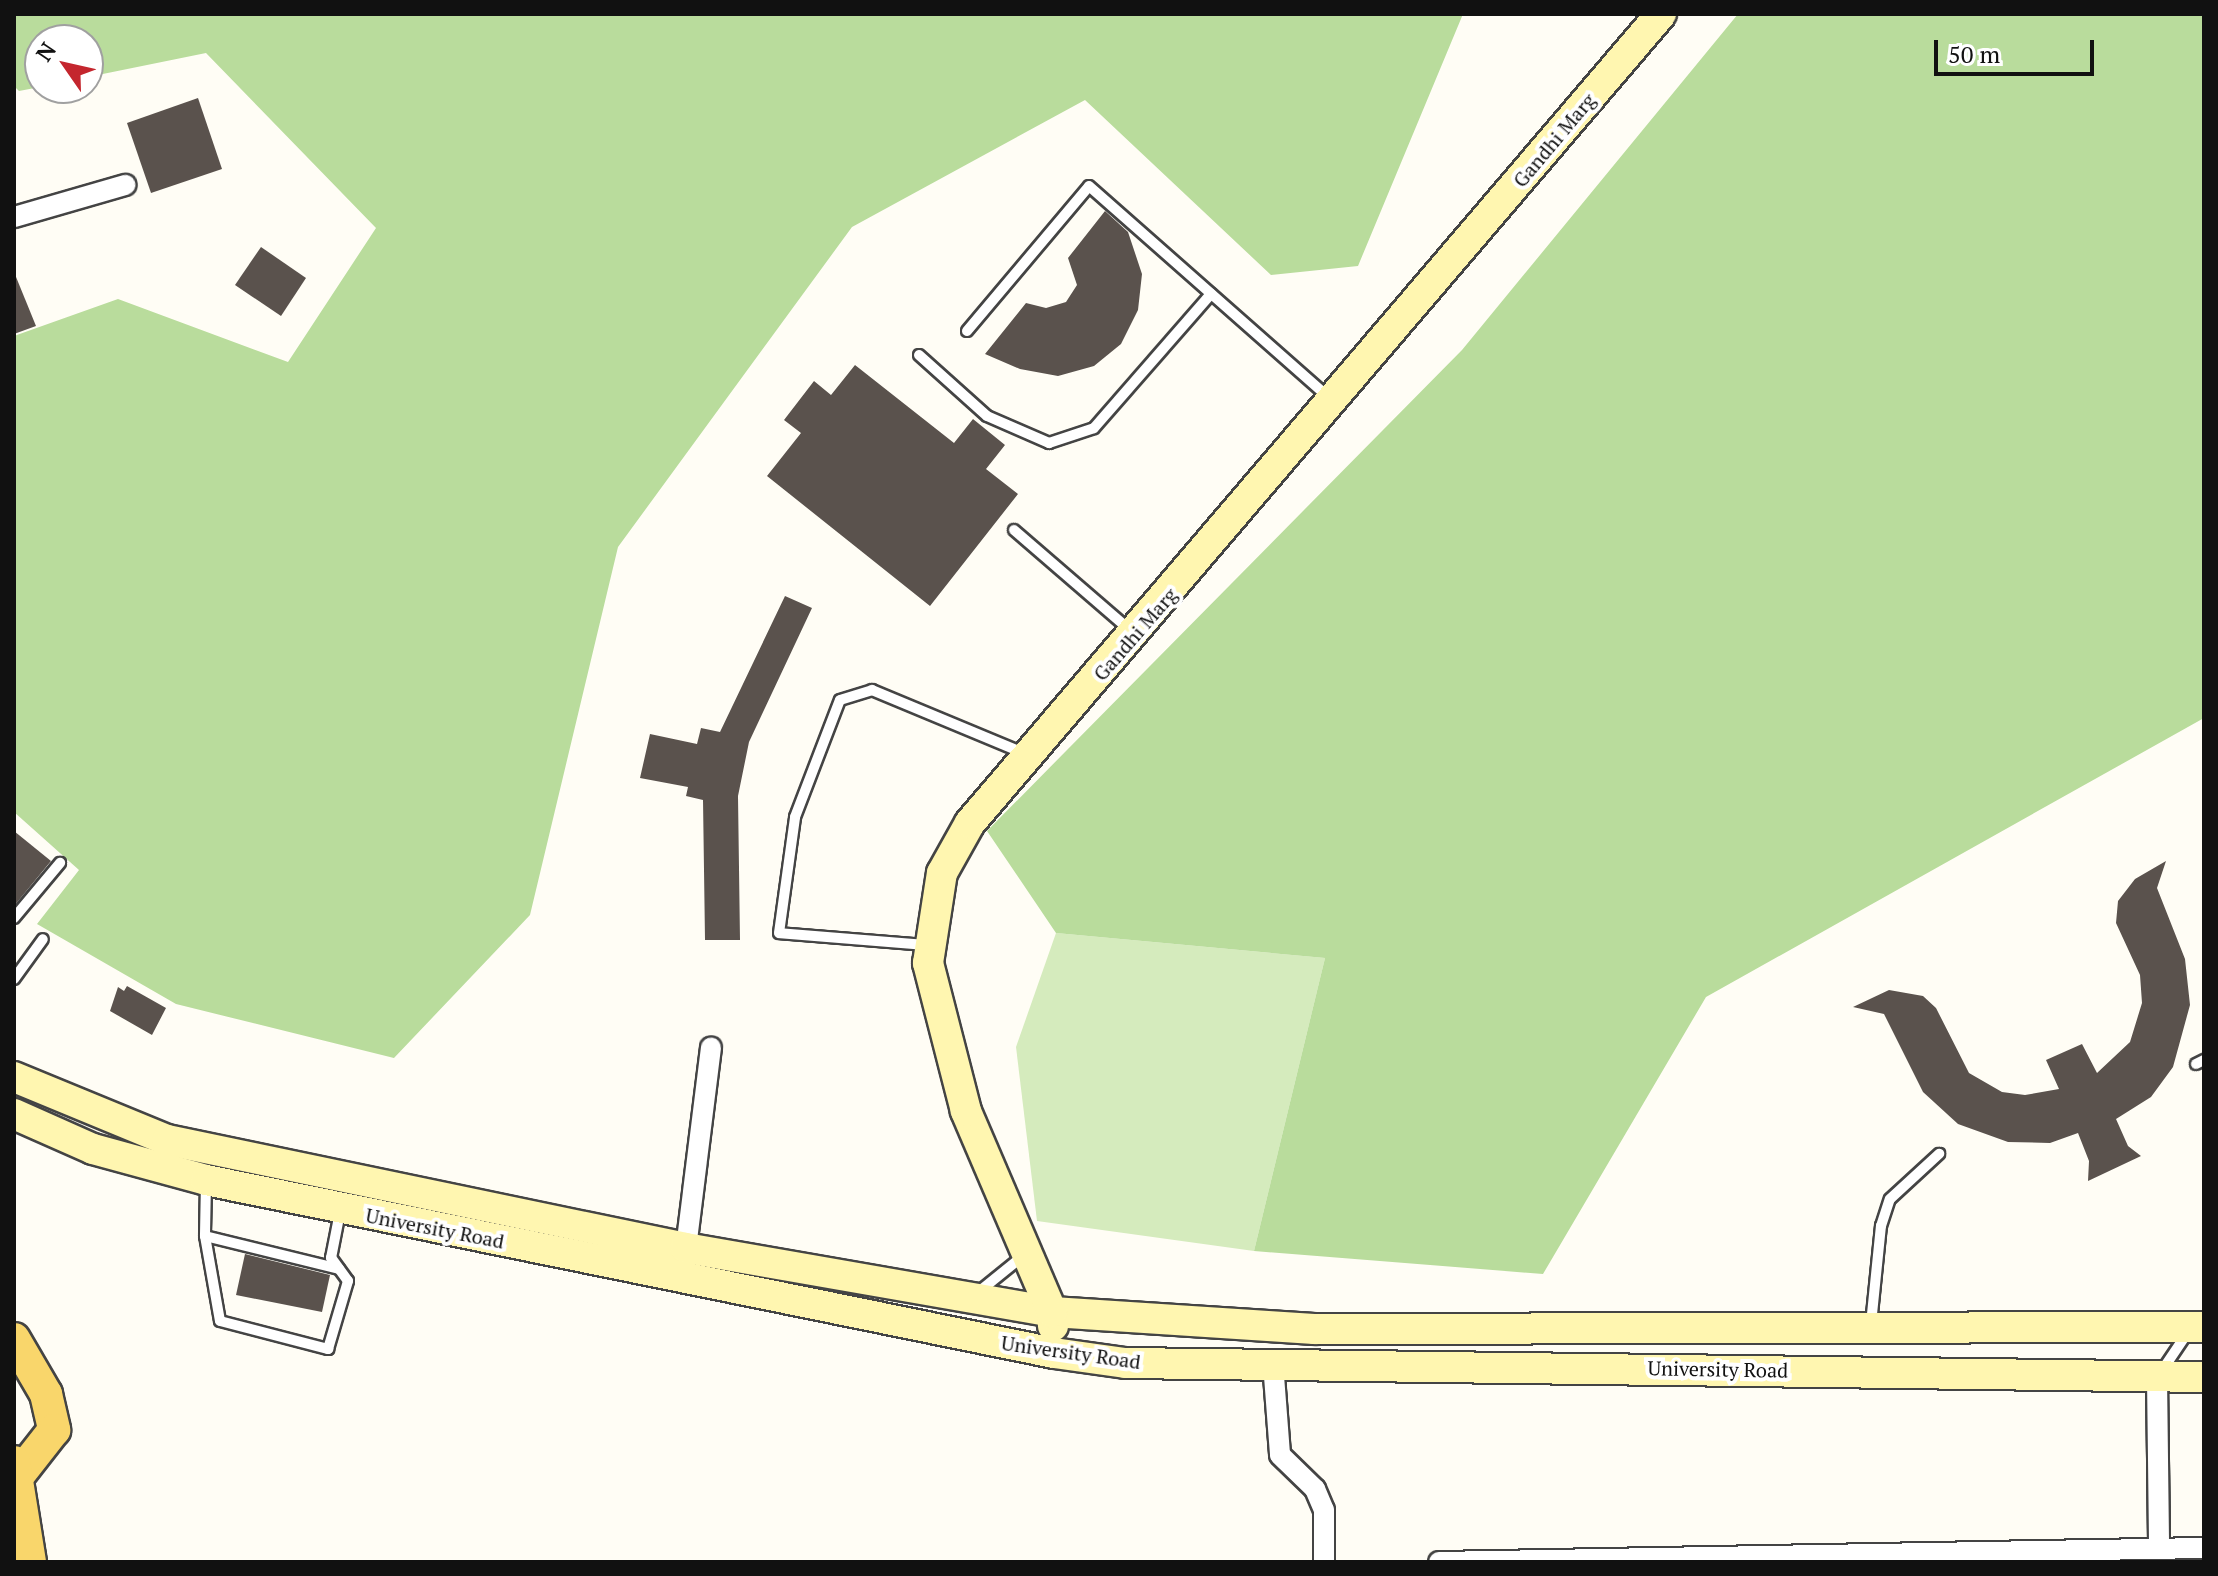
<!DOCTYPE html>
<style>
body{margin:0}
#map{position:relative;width:2218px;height:1576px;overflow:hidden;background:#fffdf5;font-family:"PT Serif",serif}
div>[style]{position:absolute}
.green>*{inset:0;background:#d5ebbd}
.forest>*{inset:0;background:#b9dc9c}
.building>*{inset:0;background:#5a524d}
.roads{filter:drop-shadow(2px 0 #444) drop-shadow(-2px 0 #444) drop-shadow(0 2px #444) drop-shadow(0 -2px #444)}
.service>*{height:10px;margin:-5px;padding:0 5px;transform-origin:5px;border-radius:5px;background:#fff}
.minor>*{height:20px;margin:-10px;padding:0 10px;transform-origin:10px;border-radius:10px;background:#fff}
.secondary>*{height:30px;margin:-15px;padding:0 15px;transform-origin:15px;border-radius:15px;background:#fff6b0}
.primary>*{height:32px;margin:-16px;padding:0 16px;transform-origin:16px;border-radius:16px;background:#f9d66b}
span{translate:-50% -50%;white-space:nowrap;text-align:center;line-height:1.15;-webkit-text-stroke:8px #fff;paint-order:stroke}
.street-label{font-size:20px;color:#111}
.frame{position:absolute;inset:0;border:16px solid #111;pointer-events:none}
.north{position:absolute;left:24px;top:24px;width:80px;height:80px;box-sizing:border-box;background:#fff;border:2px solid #a0a0a0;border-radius:50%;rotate:304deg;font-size:22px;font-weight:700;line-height:32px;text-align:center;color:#111}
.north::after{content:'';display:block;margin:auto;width:28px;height:36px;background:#c4262e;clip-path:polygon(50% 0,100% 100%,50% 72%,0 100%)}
.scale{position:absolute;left:1934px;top:40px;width:160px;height:36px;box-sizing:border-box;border:4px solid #111;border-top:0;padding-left:10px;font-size:24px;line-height:28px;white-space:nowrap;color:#111;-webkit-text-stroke:6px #fff;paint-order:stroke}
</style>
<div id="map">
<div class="green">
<i style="clip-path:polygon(1056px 933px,1325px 958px,1254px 1251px,1037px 1221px,1016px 1047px)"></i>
</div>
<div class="forest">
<i style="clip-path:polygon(14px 14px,1463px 14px,1358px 266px,1271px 275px,1085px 100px,852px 227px,618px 547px,530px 915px,394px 1058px,176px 1004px,37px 924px,79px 870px,14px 812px,14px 336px,118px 299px,288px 362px,376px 228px,206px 53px,88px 77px,88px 40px,40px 40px,40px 87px,19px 91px,14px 86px)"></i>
<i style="clip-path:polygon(1738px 14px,2204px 14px,2204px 718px,1706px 997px,1543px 1274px,1254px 1251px,1325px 958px,1056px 933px,987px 831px,1462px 350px)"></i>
</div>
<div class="building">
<i style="clip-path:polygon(198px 98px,222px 169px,151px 193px,127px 123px)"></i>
<i style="clip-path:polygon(1105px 211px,1128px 232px,1142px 274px,1138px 310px,1121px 344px,1094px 366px,1058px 376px,1020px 369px,985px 354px,1026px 303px,1046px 308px,1066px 302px,1077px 285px,1068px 258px)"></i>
<i style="clip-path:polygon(261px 247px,306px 278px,281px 316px,235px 285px)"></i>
<i style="clip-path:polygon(14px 272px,36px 326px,14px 334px)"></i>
<i style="clip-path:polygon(855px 365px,954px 443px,973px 419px,1005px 445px,986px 469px,1018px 494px,930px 606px,767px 476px,801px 433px,784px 420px,814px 381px,831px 395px)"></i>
<i style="clip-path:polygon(785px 596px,812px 608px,749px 742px,738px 796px,740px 940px,705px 940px,703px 800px,686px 796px,688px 787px,640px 778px,650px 734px,697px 744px,701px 728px,720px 732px)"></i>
<i style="clip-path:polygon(14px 831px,51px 861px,14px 906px)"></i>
<i style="clip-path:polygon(2166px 861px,2157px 888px,2185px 959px,2190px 1005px,2173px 1067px,2151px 1097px,2116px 1119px,2128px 1146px,2141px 1156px,2088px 1181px,2089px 1161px,2078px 1133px,2050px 1143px,2008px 1142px,1958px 1124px,1923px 1092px,1884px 1014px,1853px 1007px,1889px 990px,1923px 996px,1936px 1008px,1969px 1073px,2002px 1092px,2025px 1095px,2059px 1089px,2046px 1060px,2082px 1044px,2097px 1073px,2130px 1042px,2142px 1003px,2140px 975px,2116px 923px,2118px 901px,2135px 879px)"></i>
<i style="clip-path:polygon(127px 986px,166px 1008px,152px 1035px,110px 1011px,118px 987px,124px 991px)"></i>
<i style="clip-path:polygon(245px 1254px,330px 1275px,322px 1312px,236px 1295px)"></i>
</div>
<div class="roads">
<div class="service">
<i style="left:967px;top:331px;width:189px;rotate:-49.9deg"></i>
<i style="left:1089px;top:186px;width:319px;rotate:41.4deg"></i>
<i style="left:919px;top:355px;width:91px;rotate:41.9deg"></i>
<i style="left:987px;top:416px;width:68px;rotate:23.5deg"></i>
<i style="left:1049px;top:443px;width:47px;rotate:-18.4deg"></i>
<i style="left:1094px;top:428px;width:178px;rotate:-48.9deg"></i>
<i style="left:1014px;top:530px;width:153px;rotate:40.8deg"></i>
<i style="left:14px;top:918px;width:72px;rotate:-50.1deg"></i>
<i style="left:927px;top:945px;width:148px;rotate:-175.4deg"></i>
<i style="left:779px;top:933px;width:117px;rotate:-82.1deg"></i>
<i style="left:795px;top:817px;width:125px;rotate:-69deg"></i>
<i style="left:840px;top:700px;width:34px;rotate:-17deg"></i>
<i style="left:872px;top:690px;width:164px;rotate:22.6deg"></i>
<i style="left:14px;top:979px;width:49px;rotate:-54.1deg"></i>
<i style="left:2196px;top:1064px;width:9px;rotate:-27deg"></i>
<i style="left:206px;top:1182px;width:54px;rotate:91.1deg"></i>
<i style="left:205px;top:1236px;width:86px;rotate:80deg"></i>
<i style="left:220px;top:1321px;width:112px;rotate:14.5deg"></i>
<i style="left:328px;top:1349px;width:71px;rotate:-73.6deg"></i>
<i style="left:348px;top:1281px;width:29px;rotate:-126deg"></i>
<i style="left:331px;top:1258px;width:47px;rotate:-78.9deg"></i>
<i style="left:205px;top:1236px;width:138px;rotate:13.8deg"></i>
<i style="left:976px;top:1294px;width:60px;rotate:-39deg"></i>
<i style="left:1871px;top:1324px;width:99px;rotate:-84.2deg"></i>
<i style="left:1881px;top:1226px;width:28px;rotate:-72deg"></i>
<i style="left:1890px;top:1199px;width:67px;rotate:-42.6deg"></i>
<i style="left:2161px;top:1372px;width:48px;rotate:-56deg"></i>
</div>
<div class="minor">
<i style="left:14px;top:217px;width:116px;rotate:-16.1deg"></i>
<i style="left:686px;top:1248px;width:202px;rotate:-82.9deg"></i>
<i style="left:1273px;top:1363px;width:92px;rotate:85.6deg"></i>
<i style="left:1280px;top:1455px;width:49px;rotate:44.2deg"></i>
<i style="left:1315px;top:1489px;width:23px;rotate:67deg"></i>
<i style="left:1324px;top:1510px;width:52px;rotate:90deg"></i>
<i style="left:2157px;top:1377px;width:172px;rotate:89.3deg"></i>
<i style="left:1439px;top:1562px;width:765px;rotate:-1.05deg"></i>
</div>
<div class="secondary">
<i style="left:14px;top:1077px;width:165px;rotate:22.4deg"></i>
<i style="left:167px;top:1140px;width:530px;rotate:11.76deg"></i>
<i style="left:686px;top:1248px;width:372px;rotate:9.9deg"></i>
<i style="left:1052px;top:1312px;width:263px;rotate:3.7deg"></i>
<i style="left:1314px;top:1329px;width:890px;rotate:-0.13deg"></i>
<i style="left:14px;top:1114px;width:86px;rotate:23.9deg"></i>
<i style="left:93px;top:1149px;width:117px;rotate:15.3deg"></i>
<i style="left:206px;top:1180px;width:865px;rotate:11.53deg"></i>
<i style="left:1054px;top:1353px;width:72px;rotate:8deg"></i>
<i style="left:1125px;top:1363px;width:1079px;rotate:0.74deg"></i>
<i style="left:1053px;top:1326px;width:14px;rotate:-94deg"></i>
<i style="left:1052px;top:1312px;width:219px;rotate:-113.2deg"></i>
<i style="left:966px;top:1111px;width:153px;rotate:-104.4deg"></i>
<i style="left:928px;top:963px;width:91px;rotate:-81.2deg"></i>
<i style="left:942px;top:873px;width:57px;rotate:-60.8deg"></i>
<i style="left:970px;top:823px;width:1064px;rotate:-49.5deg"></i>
</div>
<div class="primary">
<i style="left:14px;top:1339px;width:64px;rotate:59.8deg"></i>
<i style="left:46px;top:1394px;width:37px;rotate:77deg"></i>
<i style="left:54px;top:1430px;width:65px;rotate:128.1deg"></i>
<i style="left:14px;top:1462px;width:101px;rotate:80.9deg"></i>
</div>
</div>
<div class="street-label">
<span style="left:1554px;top:140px;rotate:-50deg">Gandhi Marg</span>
<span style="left:1135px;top:634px;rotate:-49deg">Gandhi Marg</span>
<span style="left:435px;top:1228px;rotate:11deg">University Road</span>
<span style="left:1071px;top:1352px;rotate:8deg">University Road</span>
<span style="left:1718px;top:1369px;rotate:1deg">University Road</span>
</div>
<div class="frame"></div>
<div class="north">N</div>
<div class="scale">50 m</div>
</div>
